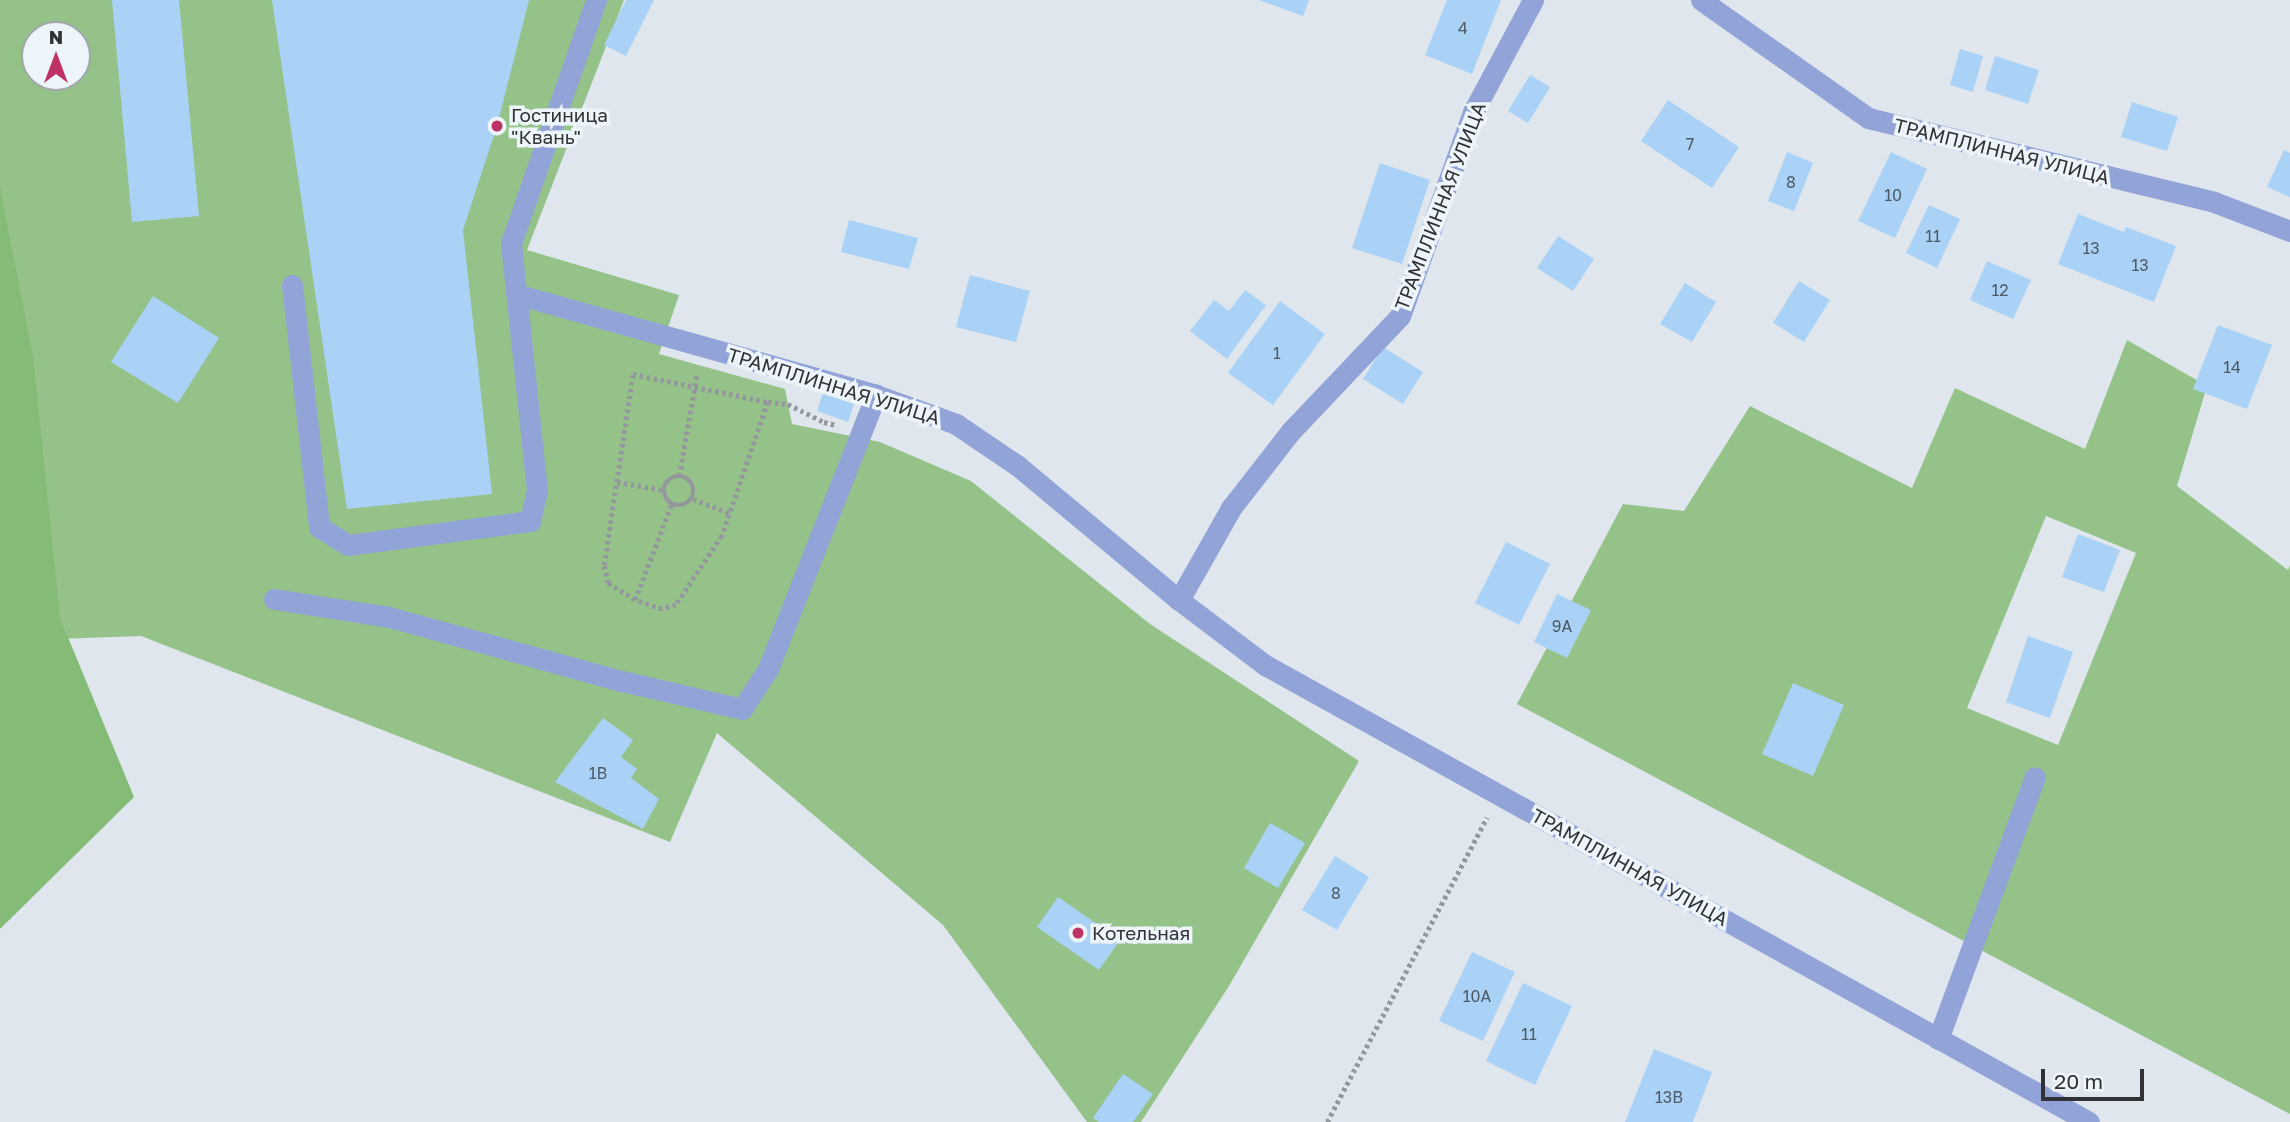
<!DOCTYPE html>
<meta charset="utf-8">
<style>
body{margin:0}
#map{position:relative;width:2290px;height:1122px;overflow:hidden;background:#e0e6ed;font-family:"Golos Text",sans-serif}
div>[style]{position:absolute}
.green>*{inset:0;background:#94c289}
.forest>*{inset:0;background:#84bb77}
.building>*{inset:0;background:#a9d2f6}
.path>*{height:4.5px;margin-top:-2.25px;transform-origin:0;background:repeating-linear-gradient(90deg,#94989d 0 3.5px,transparent 0 7px)}
.path>.ring{margin:-2.25px;padding:0;box-sizing:content-box;background:none;border:4.5px solid #94989d;border-radius:50%}
.minor>*{height:21px;margin:-10.5px;padding:0 10.5px;transform-origin:10.5px;border-radius:10.5px;background:#92a4d7}
.dots>*{width:19px;height:19px;translate:-50% -50%;box-sizing:border-box;border:4px solid #edf4fa;border-radius:50%}
span{translate:-50% -50%;white-space:nowrap;text-align:center;line-height:1.15;-webkit-text-stroke:7px #edf4fa;paint-order:stroke}
.number-label{font-size:16px;color:#4e5a65}
.number-label span{-webkit-text-stroke-width:0}
.poi-label{font-size:19px;color:#303235}
.left{translate:0 -50%;text-align:left}
.street-label{font-size:19px;color:#303235}
.north{position:absolute;left:21px;top:21px;width:70px;height:70px;box-sizing:border-box;background:#edf4fa;border:2px solid #a1a6ab;border-radius:50%;rotate:0deg;font-size:19px;font-weight:700;line-height:28px;text-align:center;color:#303235}
.north::after{content:'';display:block;margin:auto;width:24px;height:32px;background:#be3265;clip-path:polygon(50% 0,100% 100%,50% 72%,0 100%)}
.scale{position:absolute;left:2041px;top:1069px;width:103px;height:32px;box-sizing:border-box;border:4px solid #303235;border-top:0;padding-left:9px;font-size:21px;line-height:24px;white-space:nowrap;color:#303235;-webkit-text-stroke:5px #edf4fa;paint-order:stroke}
</style>
<div id="map">
<div class="green">
<i style="clip-path:polygon(evenodd,0 0,624px 0,527px 250px,679px 295px,659px 354px,785px 389px,792px 424px,880px 442px,971px 481px,1150px 624px,1359px 761px,1229px 986px,1141px 1122px,1087px 1122px,943px 925px,717px 733px,670px 842px,141px 636px,0 641px,0 0,35px 35px,77px 35px,77px 77px,35px 77px,35px 35px)"></i>
<i style="clip-path:polygon(evenodd,2127px 340px,2207px 386px,2177px 486px,2288px 570px,2290px 565px,2290px 1114px,1517px 704px,1623px 504px,1684px 511px,1750px 406px,1912px 488px,1955px 388px,2085px 449px,2127px 340px,2046px 516px,2136px 553px,2058px 745px,1967px 708px,2046px 516px)"></i>
</div>
<div class="forest">
<i style="clip-path:polygon(0 188px,33px 356px,60px 618px,134px 797px,0 929px)"></i>
</div>
<div class="building">
<i style="clip-path:polygon(112px 0,179px 0,199px 216px,132px 222px)"></i>
<i style="clip-path:polygon(272px 0,529px 0,497px 126px,463px 230px,492px 494px,347px 509px)"></i>
<i style="clip-path:polygon(626px 0,654px 0,626px 56px,604px 45px)"></i>
<i style="clip-path:polygon(1259px 0,1309px 0,1303px 16px)"></i>
<i style="clip-path:polygon(1447px 0,1501px 0,1472px 74px,1425px 55px)"></i>
<i style="clip-path:polygon(1960px 49px,1983px 56px,1973px 92px,1950px 85px)"></i>
<i style="clip-path:polygon(1995px 56px,2039px 70px,2028px 104px,1985px 90px)"></i>
<i style="clip-path:polygon(1530px 75px,1550px 87px,1528px 123px,1508px 111px)"></i>
<i style="clip-path:polygon(1668px 100px,1739px 147px,1712px 188px,1641px 141px)"></i>
<i style="clip-path:polygon(2132px 102px,2178px 117px,2167px 151px,2121px 137px)"></i>
<i style="clip-path:polygon(2284px 150px,2290px 153px,2290px 197px,2267px 187px)"></i>
<i style="clip-path:polygon(1787px 152px,1813px 163px,1794px 211px,1768px 201px)"></i>
<i style="clip-path:polygon(1891px 152px,1927px 169px,1895px 238px,1858px 221px)"></i>
<i style="clip-path:polygon(1380px 163px,1430px 180px,1402px 264px,1352px 248px)"></i>
<i style="clip-path:polygon(1929px 205px,1960px 219px,1937px 268px,1906px 253px)"></i>
<i style="clip-path:polygon(2078px 214px,2124px 232px,2126px 227px,2176px 246px,2154px 302px,2058px 264px)"></i>
<i style="clip-path:polygon(849px 220px,918px 238px,909px 269px,841px 252px)"></i>
<i style="clip-path:polygon(1558px 236px,1594px 259px,1573px 291px,1537px 268px)"></i>
<i style="clip-path:polygon(1987px 261px,2031px 280px,2013px 319px,1970px 300px)"></i>
<i style="clip-path:polygon(970px 275px,1030px 291px,1016px 342px,956px 327px)"></i>
<i style="clip-path:polygon(1799px 281px,1830px 300px,1804px 342px,1773px 323px)"></i>
<i style="clip-path:polygon(1685px 283px,1716px 302px,1692px 342px,1660px 324px)"></i>
<i style="clip-path:polygon(1245px 290px,1266px 305px,1227px 359px,1190px 331px,1214px 300px,1229px 311px)"></i>
<i style="clip-path:polygon(153px 296px,219px 338px,178px 403px,111px 362px)"></i>
<i style="clip-path:polygon(1280px 301px,1325px 334px,1273px 405px,1228px 373px)"></i>
<i style="clip-path:polygon(2218px 325px,2272px 345px,2247px 409px,2193px 389px)"></i>
<i style="clip-path:polygon(1383px 347px,1423px 372px,1403px 404px,1363px 379px)"></i>
<i style="clip-path:polygon(823px 393px,854px 404px,848px 422px,817px 411px)"></i>
<i style="clip-path:polygon(2078px 534px,2120px 550px,2104px 592px,2062px 577px)"></i>
<i style="clip-path:polygon(1506px 542px,1550px 564px,1519px 625px,1475px 603px)"></i>
<i style="clip-path:polygon(1557px 594px,1591px 610px,1567px 658px,1534px 642px)"></i>
<i style="clip-path:polygon(2028px 636px,2073px 652px,2050px 718px,2006px 702px)"></i>
<i style="clip-path:polygon(1793px 683px,1844px 705px,1813px 776px,1762px 754px)"></i>
<i style="clip-path:polygon(603px 718px,633px 740px,621px 757px,637px 769px,631px 778px,659px 799px,643px 829px,555px 782px)"></i>
<i style="clip-path:polygon(1270px 823px,1305px 843px,1278px 888px,1244px 868px)"></i>
<i style="clip-path:polygon(1335px 856px,1369px 877px,1337px 930px,1302px 910px)"></i>
<i style="clip-path:polygon(1058px 897px,1120px 940px,1099px 970px,1037px 927px)"></i>
<i style="clip-path:polygon(1472px 952px,1515px 972px,1483px 1041px,1439px 1021px)"></i>
<i style="clip-path:polygon(1523px 983px,1572px 1006px,1535px 1085px,1486px 1061px)"></i>
<i style="clip-path:polygon(1654px 1049px,1712px 1072px,1693px 1122px,1625px 1122px)"></i>
<i style="clip-path:polygon(1123px 1074px,1153px 1094px,1133px 1122px,1099px 1122px,1093px 1118px)"></i>
</div>
<div class="path">
<i style="left:633px;top:374px;width:138px;rotate:11.7deg"></i>
<i style="left:768px;top:402px;width:142px;rotate:108.9deg"></i>
<i style="left:722px;top:536px;width:83px;rotate:123.7deg"></i>
<i style="left:676px;top:605px;width:15px;rotate:164deg"></i>
<i style="left:662px;top:609px;width:28px;rotate:-162deg"></i>
<i style="left:635px;top:600px;width:32px;rotate:-148deg"></i>
<i style="left:608px;top:583px;width:18px;rotate:-103deg"></i>
<i style="left:604px;top:565px;width:193px;rotate:-81.4deg"></i>
<i style="left:768px;top:402px;width:20px;rotate:6deg"></i>
<i style="left:788px;top:404px;width:40px;rotate:26.6deg"></i>
<i style="left:824px;top:422px;width:12px;rotate:14deg"></i>
<i class="ring" style="left:664px;top:476px;width:25.5px;height:25.5px"></i>
<i style="left:679px;top:476px;width:104px;rotate:-80deg"></i>
<i style="left:617px;top:482px;width:47px;rotate:9.9deg"></i>
<i style="left:693px;top:499px;width:39px;rotate:21deg"></i>
<i style="left:635px;top:600px;width:102px;rotate:-69.2deg"></i>
<i style="left:1327px;top:1122px;width:344px;rotate:-62.3deg"></i>
</div>
<div class="minor">
<i style="left:1701px;top:0;width:204px;rotate:35.2deg"></i>
<i style="left:1868px;top:118px;width:356px;rotate:13.6deg"></i>
<i style="left:2214px;top:202px;width:81px;rotate:20.9deg"></i>
<i style="left:292px;top:285px;width:244px;rotate:83.6deg"></i>
<i style="left:319px;top:527px;width:34px;rotate:32deg"></i>
<i style="left:348px;top:545px;width:184px;rotate:-7.5deg"></i>
<i style="left:530px;top:521px;width:31px;rotate:-77deg"></i>
<i style="left:537px;top:491px;width:249px;rotate:-96deg"></i>
<i style="left:511px;top:243px;width:257px;rotate:-70.7deg"></i>
<i style="left:519px;top:295px;width:371px;rotate:15.6deg"></i>
<i style="left:876px;top:395px;width:85px;rotate:19.9deg"></i>
<i style="left:956px;top:424px;width:75px;rotate:34.1deg"></i>
<i style="left:1018px;top:466px;width:209px;rotate:39.8deg"></i>
<i style="left:1179px;top:600px;width:108px;rotate:37.1deg"></i>
<i style="left:1265px;top:665px;width:942px;rotate:29.01deg"></i>
<i style="left:274px;top:599px;width:116px;rotate:8.9deg"></i>
<i style="left:389px;top:617px;width:242px;rotate:15.4deg"></i>
<i style="left:622px;top:681px;width:123px;rotate:13.1deg"></i>
<i style="left:742px;top:709px;width:48px;rotate:-57deg"></i>
<i style="left:768px;top:669px;width:295px;rotate:-68.5deg"></i>
<i style="left:1179px;top:600px;width:106px;rotate:-60.5deg"></i>
<i style="left:1231px;top:508px;width:98px;rotate:-52.1deg"></i>
<i style="left:1291px;top:431px;width:158px;rotate:-46.5deg"></i>
<i style="left:1400px;top:316px;width:217px;rotate:-70.3deg"></i>
<i style="left:1473px;top:112px;width:127px;rotate:-61.8deg"></i>
<i style="left:1938px;top:1039px;width:279px;rotate:-69.7deg"></i>
</div>
<div class="dots">
<i style="left:497px;top:126px;background:#be3265"></i>
<i style="left:1078px;top:933px;background:#be3265"></i>
</div>
<div class="number-label">
<span style="left:1463px;top:28px">4</span>
<span style="left:1690px;top:144px">7</span>
<span style="left:1791px;top:182px">8</span>
<span style="left:1893px;top:195px">10</span>
<span style="left:1933px;top:236px">11</span>
<span style="left:2091px;top:248px">13</span>
<span style="left:2140px;top:265px">13</span>
<span style="left:2000px;top:290px">12</span>
<span style="left:1277px;top:353px">1</span>
<span style="left:2232px;top:367px">14</span>
<span style="left:1562px;top:626px">9А</span>
<span style="left:598px;top:773px">1В</span>
<span style="left:1336px;top:893px">8</span>
<span style="left:1477px;top:996px">10А</span>
<span style="left:1529px;top:1034px">11</span>
<span style="left:1669px;top:1097px">13В</span>
</div>
<div class="poi-label">
<span class="left" style="left:511px;top:126px">Гостиница<br>"Квань"</span>
<span class="left" style="left:1092px;top:933px">Котельная</span>
</div>
<div class="street-label">
<span style="left:2002px;top:151px;rotate:14deg">ТРАМПЛИННАЯ УЛИЦА</span>
<span style="left:1440px;top:206px;rotate:-69deg">ТРАМПЛИННАЯ УЛИЦА</span>
<span style="left:834px;top:386px;rotate:17deg">ТРАМПЛИННАЯ УЛИЦА</span>
<span style="left:1630px;top:867px;rotate:29deg">ТРАМПЛИННАЯ УЛИЦА</span>
</div>
<div class="north">N</div>
<div class="scale">20 m</div>
</div>
